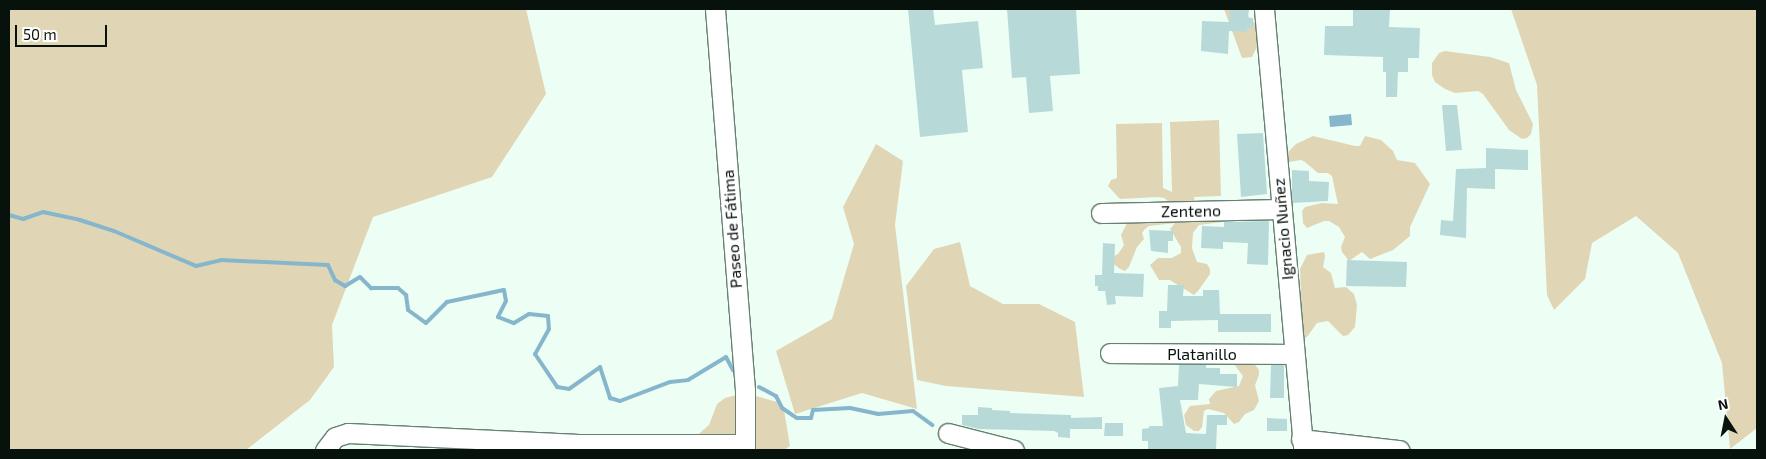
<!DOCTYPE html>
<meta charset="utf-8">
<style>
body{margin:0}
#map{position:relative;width:1766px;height:459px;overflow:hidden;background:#edfef4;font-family:"Exo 2",sans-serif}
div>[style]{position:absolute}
.green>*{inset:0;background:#e0d6b6}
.water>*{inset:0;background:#86b6cb}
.stream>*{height:4px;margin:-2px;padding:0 2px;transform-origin:2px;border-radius:2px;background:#86b6cb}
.building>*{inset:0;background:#b7dad9}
.roads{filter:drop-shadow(1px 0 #668071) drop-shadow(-1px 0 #668071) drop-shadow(0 1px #668071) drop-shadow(0 -1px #668071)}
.minor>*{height:19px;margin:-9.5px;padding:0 9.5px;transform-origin:9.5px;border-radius:9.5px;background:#fff}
span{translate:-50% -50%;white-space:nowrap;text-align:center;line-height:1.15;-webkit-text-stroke:5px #fff;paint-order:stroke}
.street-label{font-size:16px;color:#08120d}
.frame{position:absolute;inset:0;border:10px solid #08120d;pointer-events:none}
.north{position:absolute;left:1701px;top:394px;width:50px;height:50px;-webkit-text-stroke:4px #fff;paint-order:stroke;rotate:349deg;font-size:14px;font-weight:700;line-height:20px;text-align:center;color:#08120d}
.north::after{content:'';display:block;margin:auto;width:18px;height:22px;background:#08120d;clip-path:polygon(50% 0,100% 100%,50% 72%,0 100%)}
.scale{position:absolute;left:15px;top:25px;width:92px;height:22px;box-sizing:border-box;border:2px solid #08120d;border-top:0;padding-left:6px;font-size:15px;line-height:18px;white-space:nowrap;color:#08120d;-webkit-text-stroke:4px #fff;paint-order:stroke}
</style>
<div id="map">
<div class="green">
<i style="clip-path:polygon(9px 9px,526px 9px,546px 94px,492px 177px,373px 217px,332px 325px,334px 367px,310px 400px,246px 450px,9px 450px)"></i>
<i style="clip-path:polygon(1224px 9px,1244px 9px,1243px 11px,1258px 26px,1261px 39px,1252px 57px,1242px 58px)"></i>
<i style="clip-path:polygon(1511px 9px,1757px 9px,1757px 428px,1730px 449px,1722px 363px,1678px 253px,1636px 216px,1592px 243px,1585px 279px,1554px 310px,1547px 295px,1537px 85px)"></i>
<i style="clip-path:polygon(1445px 51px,1490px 57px,1509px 63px,1516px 90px,1533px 124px,1531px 134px,1527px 138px,1522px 139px,1509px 130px,1483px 94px,1478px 91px,1455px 93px,1445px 89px,1435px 82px,1432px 75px,1432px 63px,1439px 53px)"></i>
<i style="clip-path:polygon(1219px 120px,1221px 196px,1194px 197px,1195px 204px,1189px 218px,1193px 222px,1207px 218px,1226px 219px,1222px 222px,1199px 225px,1193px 233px,1192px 248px,1197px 262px,1207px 264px,1210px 269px,1210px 274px,1198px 291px,1194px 295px,1170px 280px,1159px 280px,1150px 265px,1158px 258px,1172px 258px,1181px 253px,1181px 247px,1170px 229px,1175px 223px,1149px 226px,1145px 229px,1142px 233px,1144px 239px,1137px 247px,1129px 267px,1125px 271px,1120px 269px,1111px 262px,1112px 257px,1118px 254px,1124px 245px,1121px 235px,1128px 221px,1177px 208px,1164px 198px,1158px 197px,1120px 199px,1108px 186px,1111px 180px,1117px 178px,1116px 124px,1162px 123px,1163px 188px,1172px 192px,1170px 122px)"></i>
<i style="clip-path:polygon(1313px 136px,1355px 146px,1360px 146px,1365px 136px,1381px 140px,1393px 151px,1397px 160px,1415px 163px,1430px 184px,1410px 227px,1410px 236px,1393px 250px,1370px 259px,1362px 252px,1349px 261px,1342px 252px,1341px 247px,1345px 237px,1339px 227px,1329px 221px,1324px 221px,1307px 228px,1303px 223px,1302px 211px,1305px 207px,1322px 203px,1338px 204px,1332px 176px,1328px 173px,1318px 173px,1305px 162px,1301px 160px,1289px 162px,1286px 157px,1288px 152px,1296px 144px)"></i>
<i style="clip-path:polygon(876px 144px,903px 161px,895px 225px,917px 409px,862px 393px,795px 414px,776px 351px,832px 319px,854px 244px,843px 207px)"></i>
<i style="clip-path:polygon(960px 242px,970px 286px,1003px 304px,1039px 304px,1075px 322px,1084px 397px,946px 386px,917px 380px,906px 286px,934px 249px)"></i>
<i style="clip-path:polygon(1324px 252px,1325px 257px,1323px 267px,1331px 273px,1335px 288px,1346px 287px,1354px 294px,1357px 305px,1355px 327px,1348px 335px,1343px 336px,1328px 321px,1317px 323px,1307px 337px,1302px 338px,1297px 302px,1301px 292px,1300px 269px,1307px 255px)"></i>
<i style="clip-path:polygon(1249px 357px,1259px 370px,1259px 375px,1255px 385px,1259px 401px,1254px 410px,1245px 414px,1239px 422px,1234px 424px,1224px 413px,1208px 409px,1204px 411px,1202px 427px,1199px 431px,1194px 431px,1186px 425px,1184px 415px,1190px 406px,1210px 404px,1209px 399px,1216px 391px,1239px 386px,1243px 376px,1234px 364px,1235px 358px)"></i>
<i style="clip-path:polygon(745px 393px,777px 402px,784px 410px,790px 446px,784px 450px,659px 450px,693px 439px,709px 425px,717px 404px,725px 398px)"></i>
</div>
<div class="water">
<i style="clip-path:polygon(1351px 114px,1352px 125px,1330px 127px,1329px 116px)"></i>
</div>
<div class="stream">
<i style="left:9px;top:215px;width:15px;rotate:16deg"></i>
<i style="left:23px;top:219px;width:21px;rotate:-19deg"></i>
<i style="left:43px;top:212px;width:38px;rotate:12deg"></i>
<i style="left:80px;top:220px;width:36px;rotate:18deg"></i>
<i style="left:114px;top:231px;width:89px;rotate:23.1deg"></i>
<i style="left:196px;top:266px;width:26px;rotate:-13deg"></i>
<i style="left:221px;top:260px;width:107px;rotate:2.7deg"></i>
<i style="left:328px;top:265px;width:17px;rotate:65deg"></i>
<i style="left:335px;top:280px;width:12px;rotate:31deg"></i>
<i style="left:345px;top:286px;width:17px;rotate:-31deg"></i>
<i style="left:360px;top:277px;width:16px;rotate:45deg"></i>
<i style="left:371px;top:288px;width:27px"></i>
<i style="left:398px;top:288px;width:11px;rotate:41deg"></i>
<i style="left:406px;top:295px;width:15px;rotate:82deg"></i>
<i style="left:408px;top:310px;width:22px;rotate:36deg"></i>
<i style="left:426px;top:323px;width:30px;rotate:-45deg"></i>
<i style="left:447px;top:302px;width:58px;rotate:-11.9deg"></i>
<i style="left:504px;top:290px;width:11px;rotate:80deg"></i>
<i style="left:506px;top:301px;width:18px;rotate:117deg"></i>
<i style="left:498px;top:317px;width:17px;rotate:21deg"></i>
<i style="left:514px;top:323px;width:17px;rotate:-31deg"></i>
<i style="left:529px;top:314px;width:19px;rotate:6deg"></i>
<i style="left:548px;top:316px;width:13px;rotate:86deg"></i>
<i style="left:549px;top:329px;width:29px;rotate:119deg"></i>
<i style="left:535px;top:354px;width:40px;rotate:56deg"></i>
<i style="left:557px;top:387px;width:12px;rotate:9deg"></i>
<i style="left:569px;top:389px;width:38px;rotate:-35deg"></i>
<i style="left:600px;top:367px;width:33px;rotate:72deg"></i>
<i style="left:610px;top:398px;width:10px;rotate:17deg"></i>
<i style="left:620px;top:401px;width:53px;rotate:-20.8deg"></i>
<i style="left:670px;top:382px;width:18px;rotate:-6deg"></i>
<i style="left:688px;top:380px;width:44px;rotate:-31.2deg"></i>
<i style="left:726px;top:357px;width:15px;rotate:62deg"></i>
<i style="left:759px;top:387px;width:19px;rotate:28deg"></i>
<i style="left:776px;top:396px;width:13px;rotate:63deg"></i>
<i style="left:782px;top:408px;width:18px;rotate:34deg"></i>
<i style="left:797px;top:418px;width:14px"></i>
<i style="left:811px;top:418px;width:8px;rotate:-76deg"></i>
<i style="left:813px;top:410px;width:37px;rotate:-3deg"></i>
<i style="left:850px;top:408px;width:29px;rotate:12deg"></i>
<i style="left:878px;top:414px;width:35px;rotate:-5deg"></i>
<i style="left:913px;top:411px;width:24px;rotate:36deg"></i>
</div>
<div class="building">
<i style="clip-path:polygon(908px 9px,933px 9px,935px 25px,978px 21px,983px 68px,962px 70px,968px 132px,920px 137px)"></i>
<i style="clip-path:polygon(1007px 9px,1076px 9px,1080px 74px,1050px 76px,1053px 111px,1029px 113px,1026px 77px,1012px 78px)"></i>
<i style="clip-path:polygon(1230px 9px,1249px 9px,1248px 18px,1253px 18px,1253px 28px,1247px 28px,1247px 32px,1229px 31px,1228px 54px,1201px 51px,1202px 21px,1229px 22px)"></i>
<i style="clip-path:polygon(1353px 9px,1390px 9px,1389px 27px,1420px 28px,1419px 58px,1408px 58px,1408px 72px,1398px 72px,1397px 97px,1386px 97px,1386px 72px,1383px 72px,1383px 57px,1324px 55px,1325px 26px,1353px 26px)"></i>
<i style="clip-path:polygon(1442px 105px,1457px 105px,1462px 150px,1446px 151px)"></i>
<i style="clip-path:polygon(1263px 133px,1267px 194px,1241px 197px,1237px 134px)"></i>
<i style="clip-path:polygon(1486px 148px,1528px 150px,1528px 170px,1495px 169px,1495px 189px,1467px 188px,1466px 238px,1440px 235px,1441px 220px,1453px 221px,1456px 169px,1486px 168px)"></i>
<i style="clip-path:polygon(1292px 170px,1309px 171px,1309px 181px,1329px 182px,1328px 201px,1292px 203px)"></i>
<i style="clip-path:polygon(1269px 221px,1268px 265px,1247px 264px,1248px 243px,1223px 242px,1223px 249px,1201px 248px,1202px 226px,1224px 227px,1224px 222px)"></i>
<i style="clip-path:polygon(1149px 230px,1173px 231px,1173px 241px,1168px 241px,1168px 253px,1151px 251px)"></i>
<i style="clip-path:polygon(1103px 243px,1115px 244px,1114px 273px,1144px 274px,1143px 297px,1115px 296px,1116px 304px,1107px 305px,1105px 291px,1098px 291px,1098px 286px,1095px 286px,1095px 275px,1102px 275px)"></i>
<i style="clip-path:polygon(1347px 260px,1407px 262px,1406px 287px,1346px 286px)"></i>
<i style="clip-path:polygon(1168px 285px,1184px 285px,1183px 296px,1203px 296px,1203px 290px,1219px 290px,1220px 314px,1271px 314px,1271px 332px,1218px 332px,1218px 320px,1171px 321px,1171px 328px,1159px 328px,1159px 311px,1167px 311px)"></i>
<i style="clip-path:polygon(1179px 365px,1206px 365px,1206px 368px,1220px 368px,1220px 374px,1237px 374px,1237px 387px,1199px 384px,1198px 400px,1180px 400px,1186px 433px,1206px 434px,1207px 415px,1227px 415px,1227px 425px,1217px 425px,1216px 450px,1148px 450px,1148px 441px,1142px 441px,1142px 429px,1149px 428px,1149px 426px,1163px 426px,1159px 388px,1178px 386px)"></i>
<i style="clip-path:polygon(1271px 365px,1284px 365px,1284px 398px,1270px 398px)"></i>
<i style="clip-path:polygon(978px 407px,992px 408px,992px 410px,1010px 411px,1010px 413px,1071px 415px,1071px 418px,1102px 417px,1102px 429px,1070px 429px,1070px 438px,1058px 437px,1058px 433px,1054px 431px,979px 429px,962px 425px,962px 415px,978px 415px)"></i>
<i style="clip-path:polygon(1267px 418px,1287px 419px,1287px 431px,1267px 431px)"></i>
<i style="clip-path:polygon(1105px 423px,1123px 423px,1123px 436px,1104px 436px)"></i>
</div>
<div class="roads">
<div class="minor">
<i style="left:715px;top:9px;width:383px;rotate:85.5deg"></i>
<i style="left:745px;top:391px;width:59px;rotate:90deg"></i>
<i style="left:1264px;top:9px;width:443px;rotate:84.9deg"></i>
<i style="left:1101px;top:213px;width:181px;rotate:-1.3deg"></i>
<i style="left:1110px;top:353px;width:184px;rotate:0.3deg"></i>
<i style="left:948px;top:433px;width:68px;rotate:14.4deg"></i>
<i style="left:1301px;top:439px;width:99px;rotate:6.4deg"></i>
<i style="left:325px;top:450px;width:16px;rotate:-52deg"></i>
<i style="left:335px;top:437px;width:14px;rotate:-17deg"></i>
<i style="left:348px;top:433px;width:231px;rotate:2.7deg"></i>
<i style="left:579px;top:444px;width:166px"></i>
</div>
</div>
<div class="street-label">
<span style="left:1191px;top:211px;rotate:-1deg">Zenteno</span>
<span style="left:732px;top:229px;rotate:-94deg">Paseo de Fátima</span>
<span style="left:1283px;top:229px;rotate:-95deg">Ignacio Nuñez</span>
<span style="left:1202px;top:354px">Platanillo</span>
</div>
<div class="frame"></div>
<div class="north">N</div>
<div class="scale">50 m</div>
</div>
